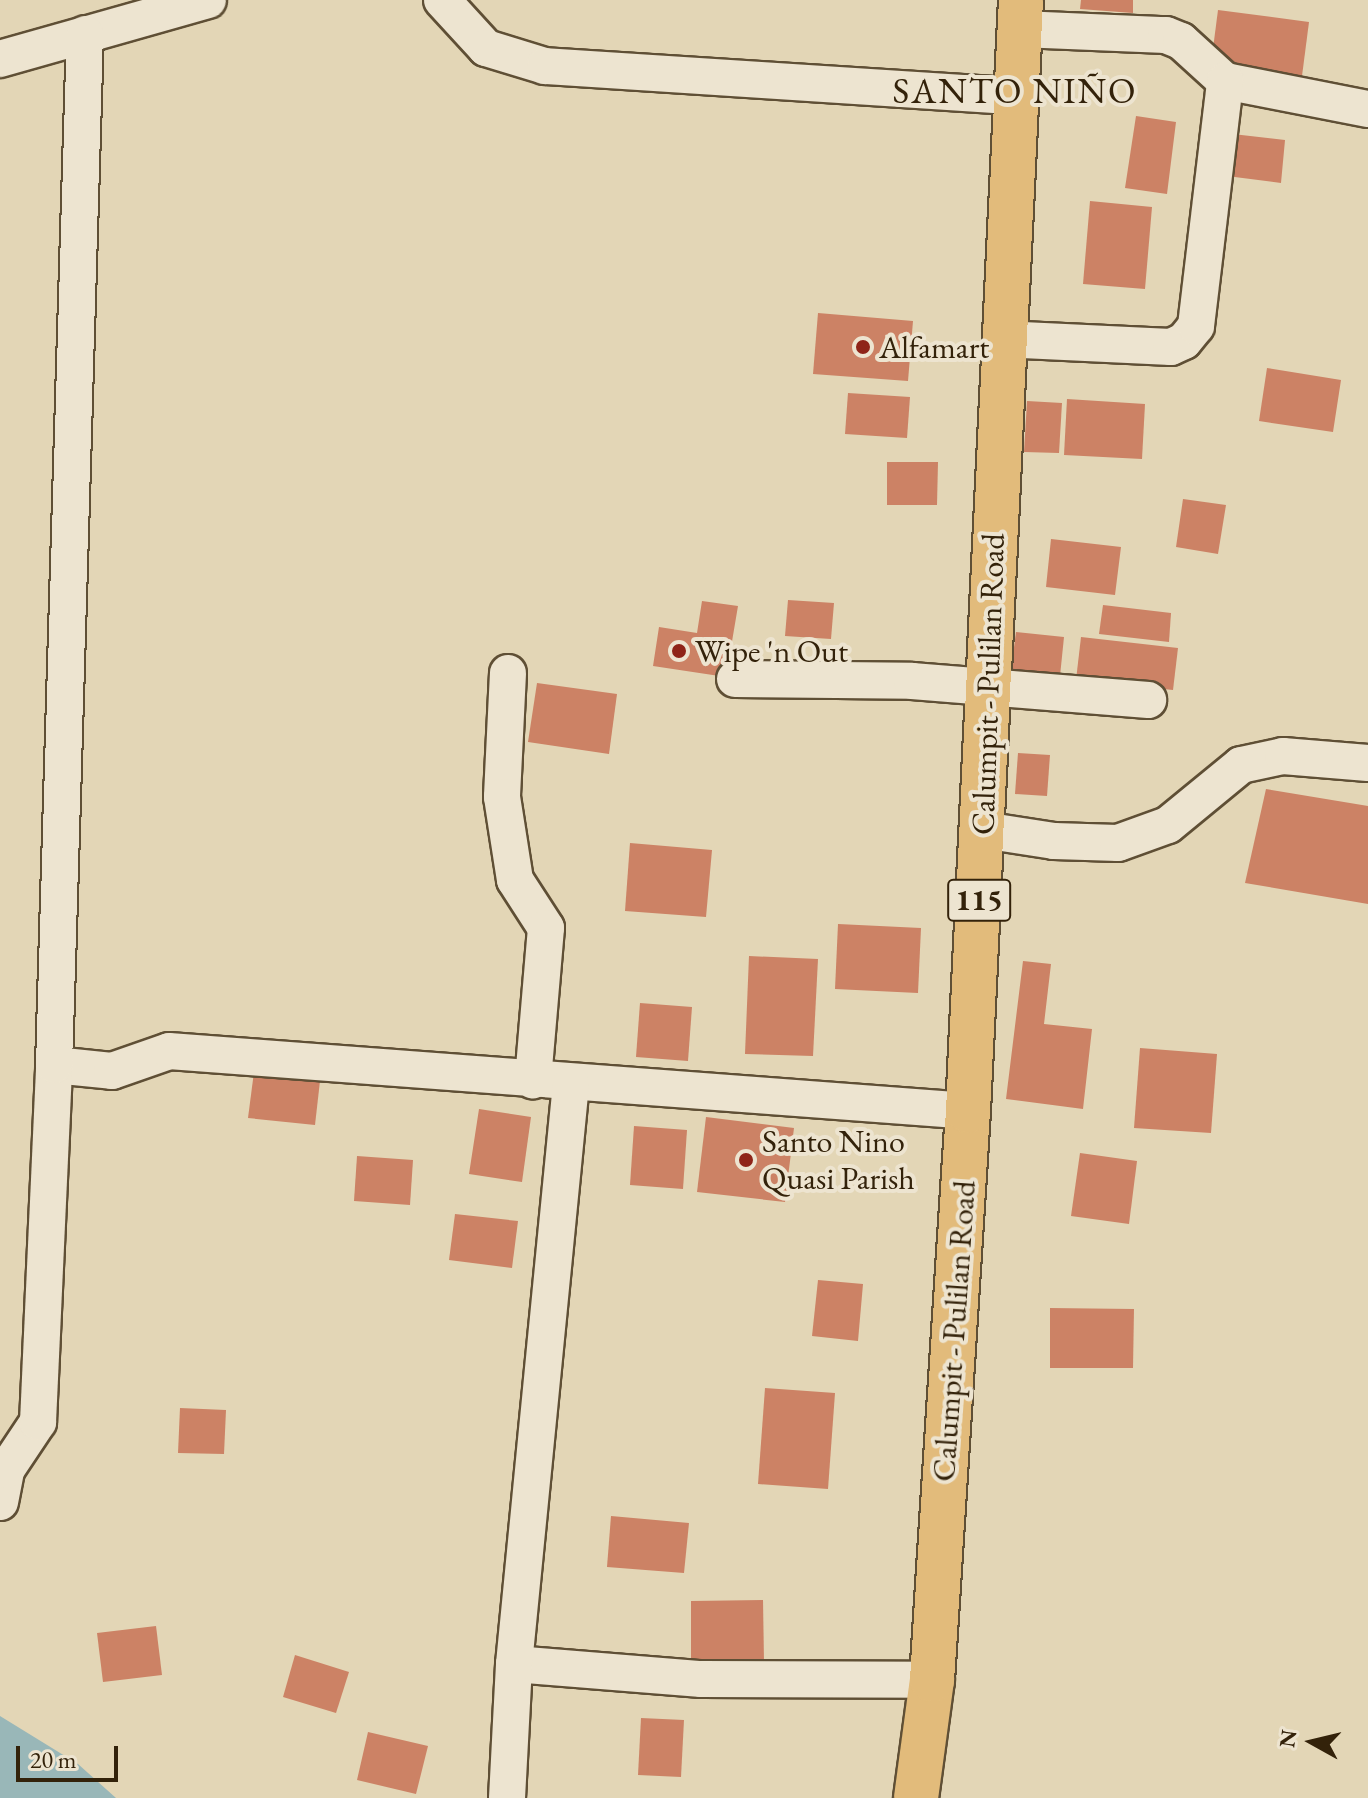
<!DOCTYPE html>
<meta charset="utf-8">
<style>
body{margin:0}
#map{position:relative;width:1368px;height:1798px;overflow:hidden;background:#e3d6b6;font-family:"EB Garamond",serif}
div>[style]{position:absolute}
.water>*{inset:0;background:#99b7b8}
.building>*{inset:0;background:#cc8265}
.roads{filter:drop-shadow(2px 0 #5f4f35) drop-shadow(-2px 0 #5f4f35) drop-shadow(0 2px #5f4f35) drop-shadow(0 -2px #5f4f35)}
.minor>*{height:36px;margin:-18px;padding:0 18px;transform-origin:18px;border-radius:18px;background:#ede4d0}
.major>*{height:44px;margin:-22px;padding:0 22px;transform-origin:22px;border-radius:22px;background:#e2bb7b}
.dots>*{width:22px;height:22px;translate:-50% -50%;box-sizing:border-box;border:4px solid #ede4d0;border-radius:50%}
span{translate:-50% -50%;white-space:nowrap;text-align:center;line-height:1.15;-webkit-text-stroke:8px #ede4d0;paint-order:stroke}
.shield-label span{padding:2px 6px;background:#ede4d0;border:2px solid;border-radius:6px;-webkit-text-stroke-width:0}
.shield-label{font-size:30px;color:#33220a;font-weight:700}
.poi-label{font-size:32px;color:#33220a}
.left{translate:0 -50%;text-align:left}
.street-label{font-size:32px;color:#33220a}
.quarter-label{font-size:36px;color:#33220a;letter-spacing:2px}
.north{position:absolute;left:1272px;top:1702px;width:80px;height:80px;-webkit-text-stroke:6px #ede4d0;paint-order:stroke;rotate:278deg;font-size:22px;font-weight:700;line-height:32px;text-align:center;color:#33220a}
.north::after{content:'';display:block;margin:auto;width:28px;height:36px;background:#33220a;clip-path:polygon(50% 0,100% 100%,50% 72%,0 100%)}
.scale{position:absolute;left:16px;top:1746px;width:102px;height:36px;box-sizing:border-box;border:4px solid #33220a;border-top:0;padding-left:10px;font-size:24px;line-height:28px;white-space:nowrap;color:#33220a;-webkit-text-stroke:6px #ede4d0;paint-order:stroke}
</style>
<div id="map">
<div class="water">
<i style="clip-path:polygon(0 1716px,78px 1764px,116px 1798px,0 1798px)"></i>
</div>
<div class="building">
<i style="clip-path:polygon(1081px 0,1133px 0,1133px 13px,1080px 9px)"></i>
<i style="clip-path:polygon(1218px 10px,1309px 22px,1302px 76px,1211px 64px)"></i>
<i style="clip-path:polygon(1136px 116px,1176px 122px,1167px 194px,1125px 188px)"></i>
<i style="clip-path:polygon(1224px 133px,1285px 140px,1281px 183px,1219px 175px)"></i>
<i style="clip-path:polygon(1090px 201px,1152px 207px,1145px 289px,1083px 284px)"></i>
<i style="clip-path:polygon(818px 313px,913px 321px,908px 381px,813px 374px)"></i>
<i style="clip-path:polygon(1267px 368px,1341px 380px,1333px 432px,1259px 421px)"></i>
<i style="clip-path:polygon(848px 393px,910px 397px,907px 438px,845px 434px)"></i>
<i style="clip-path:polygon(1067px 399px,1145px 404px,1142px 459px,1064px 455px)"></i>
<i style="clip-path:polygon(1027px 401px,1062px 403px,1059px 453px,1024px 452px)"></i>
<i style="clip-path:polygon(887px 462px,938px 462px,937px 505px,887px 505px)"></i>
<i style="clip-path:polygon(1183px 499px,1226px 505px,1218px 554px,1176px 547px)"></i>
<i style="clip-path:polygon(1051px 539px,1121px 547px,1115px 595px,1046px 587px)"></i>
<i style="clip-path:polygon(788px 600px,834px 603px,831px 639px,785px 636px)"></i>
<i style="clip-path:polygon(702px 601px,738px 606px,726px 677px,653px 666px,659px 627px,697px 633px)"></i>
<i style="clip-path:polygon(1103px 605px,1171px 613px,1169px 642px,1099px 634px)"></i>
<i style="clip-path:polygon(1016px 632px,1064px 637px,1060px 676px,1011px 670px)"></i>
<i style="clip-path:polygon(1081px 637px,1178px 648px,1173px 690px,1076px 680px)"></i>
<i style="clip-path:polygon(537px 683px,617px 694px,609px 754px,528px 742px)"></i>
<i style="clip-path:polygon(1018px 753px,1050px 755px,1047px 796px,1015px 794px)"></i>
<i style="clip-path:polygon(1266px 789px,1368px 806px,1368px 904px,1245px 883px)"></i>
<i style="clip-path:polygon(630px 843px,712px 850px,706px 917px,625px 911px)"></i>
<i style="clip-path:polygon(838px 924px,921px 928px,918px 993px,835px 989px)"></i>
<i style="clip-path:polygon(749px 956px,818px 959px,813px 1056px,745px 1054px)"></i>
<i style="clip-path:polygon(1023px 961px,1051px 964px,1044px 1024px,1092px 1029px,1083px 1109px,1006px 1099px)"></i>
<i style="clip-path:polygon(640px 1003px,692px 1007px,688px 1061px,636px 1057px)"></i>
<i style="clip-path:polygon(1140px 1048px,1217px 1054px,1211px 1133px,1134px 1128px)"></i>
<i style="clip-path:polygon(255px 1064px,321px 1072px,315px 1125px,248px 1118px)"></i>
<i style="clip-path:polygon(479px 1109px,531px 1117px,522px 1182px,469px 1174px)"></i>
<i style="clip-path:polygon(706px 1117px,794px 1128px,785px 1202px,697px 1192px)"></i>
<i style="clip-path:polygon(634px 1126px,687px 1130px,683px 1189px,630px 1185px)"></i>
<i style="clip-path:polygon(1080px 1153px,1137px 1161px,1129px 1224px,1071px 1216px)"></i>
<i style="clip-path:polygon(357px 1156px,413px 1160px,410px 1205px,354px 1201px)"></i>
<i style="clip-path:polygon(455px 1214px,518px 1221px,512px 1268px,449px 1260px)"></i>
<i style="clip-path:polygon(818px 1280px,863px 1284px,858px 1341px,812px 1336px)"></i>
<i style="clip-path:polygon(1050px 1308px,1134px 1309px,1133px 1368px,1050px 1368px)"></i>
<i style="clip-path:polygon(765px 1388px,835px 1393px,828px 1489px,758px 1484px)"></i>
<i style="clip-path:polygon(180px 1408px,226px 1410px,224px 1454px,178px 1453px)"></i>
<i style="clip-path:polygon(611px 1516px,689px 1523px,684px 1573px,607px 1567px)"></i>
<i style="clip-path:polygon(763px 1600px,764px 1662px,691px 1663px,691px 1601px)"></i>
<i style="clip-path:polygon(156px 1626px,162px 1675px,103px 1682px,97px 1633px)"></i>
<i style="clip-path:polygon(295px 1655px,349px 1672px,336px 1713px,283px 1697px)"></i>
<i style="clip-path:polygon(641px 1718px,684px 1720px,681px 1777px,638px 1775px)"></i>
<i style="clip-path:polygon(368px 1732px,428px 1746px,416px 1794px,357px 1780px)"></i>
</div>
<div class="roads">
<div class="minor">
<i style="left:442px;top:0;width:65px;rotate:47.5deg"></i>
<i style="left:486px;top:48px;width:62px;rotate:17deg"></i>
<i style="left:545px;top:66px;width:471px;rotate:3.7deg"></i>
<i style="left:1020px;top:29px;width:146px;rotate:2.4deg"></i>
<i style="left:1166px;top:35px;width:16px;rotate:22deg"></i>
<i style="left:1181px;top:41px;width:59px;rotate:42.3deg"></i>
<i style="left:1225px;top:81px;width:146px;rotate:11.1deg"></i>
<i style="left:0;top:59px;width:216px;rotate:-15.8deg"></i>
<i style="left:1001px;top:339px;width:170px;rotate:2.7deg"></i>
<i style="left:1171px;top:347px;width:14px;rotate:-25deg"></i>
<i style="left:1184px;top:341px;width:19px;rotate:-51deg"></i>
<i style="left:1196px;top:326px;width:247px;rotate:-83.2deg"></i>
<i style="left:508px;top:673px;width:124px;rotate:92.8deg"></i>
<i style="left:502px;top:797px;width:84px;rotate:81.1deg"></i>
<i style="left:515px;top:880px;width:57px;rotate:57.1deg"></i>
<i style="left:546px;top:928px;width:153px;rotate:94.9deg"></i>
<i style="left:735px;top:679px;width:177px;rotate:0.6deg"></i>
<i style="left:912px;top:681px;width:237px;rotate:4.6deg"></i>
<i style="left:983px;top:830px;width:72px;rotate:8.8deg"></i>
<i style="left:1054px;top:841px;width:64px;rotate:1.8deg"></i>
<i style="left:1118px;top:843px;width:53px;rotate:-19.8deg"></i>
<i style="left:1168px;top:825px;width:94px;rotate:-39.4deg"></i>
<i style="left:1241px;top:765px;width:43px;rotate:-12.1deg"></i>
<i style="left:1283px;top:756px;width:85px;rotate:4.7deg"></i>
<i style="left:54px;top:1065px;width:58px;rotate:5.9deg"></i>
<i style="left:112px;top:1071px;width:60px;rotate:-19.3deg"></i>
<i style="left:169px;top:1051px;width:801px;rotate:4.29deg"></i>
<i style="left:0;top:1502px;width:33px;rotate:-79deg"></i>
<i style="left:6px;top:1470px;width:58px;rotate:-56.3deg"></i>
<i style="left:38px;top:1422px;width:357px;rotate:-87.4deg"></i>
<i style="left:54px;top:1065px;width:1031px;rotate:-88.28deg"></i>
<i style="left:514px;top:1664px;width:188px;rotate:4.6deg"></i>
<i style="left:701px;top:1679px;width:231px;rotate:0.2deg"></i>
<i style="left:507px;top:1798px;width:134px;rotate:-87deg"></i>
<i style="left:514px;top:1664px;width:583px;rotate:-84.39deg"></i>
</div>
<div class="major">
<i style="left:916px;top:1798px;width:119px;rotate:-82.3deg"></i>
<i style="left:932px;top:1680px;width:570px;rotate:-86.38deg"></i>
<i style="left:968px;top:1111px;width:1112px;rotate:-87.27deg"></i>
</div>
</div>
<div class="dots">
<i style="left:863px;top:347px;background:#8f2418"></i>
<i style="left:679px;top:651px;background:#8f2418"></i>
<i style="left:746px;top:1160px;background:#8f2418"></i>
</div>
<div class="shield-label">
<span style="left:979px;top:900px">115</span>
</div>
<div class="poi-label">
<span class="left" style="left:879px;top:347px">Alfamart</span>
<span class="left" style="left:695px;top:651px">Wipe 'n Out</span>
<span class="left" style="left:762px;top:1160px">Santo Nino<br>Quasi Parish</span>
</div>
<div class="street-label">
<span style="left:988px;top:684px;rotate:-88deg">Calumpit - Pulilan Road</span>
<span style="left:954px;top:1331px;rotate:-86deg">Calumpit - Pulilan Road</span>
</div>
<div class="quarter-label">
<span style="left:1015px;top:91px">SANTO NIÑO</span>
</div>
<div class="north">N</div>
<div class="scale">20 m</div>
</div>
